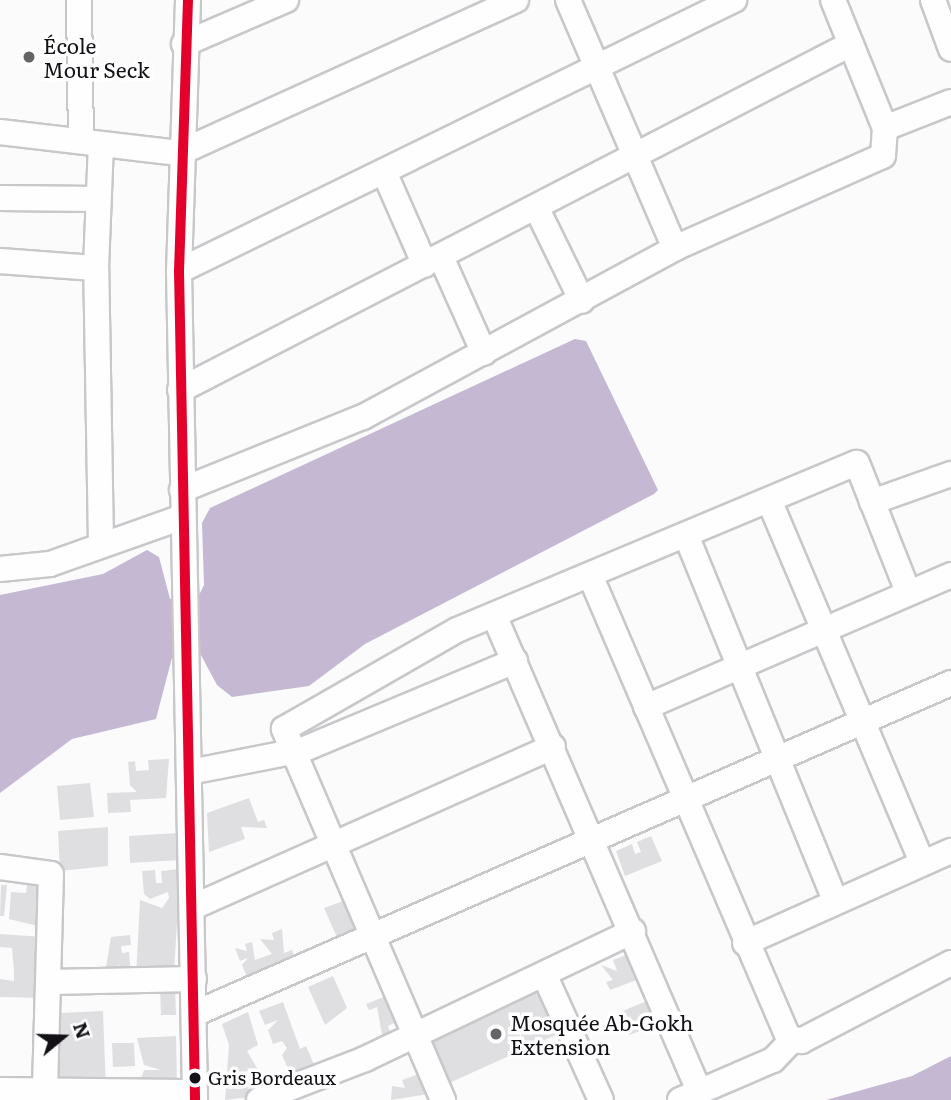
<!DOCTYPE html>
<meta charset="utf-8">
<style>
body{margin:0}
#map{position:relative;width:951px;height:1100px;overflow:hidden;background:#fbfbfc;font-family:Literata,serif}
div>[style]{position:absolute}
.water>*{inset:0;background:#c4b8d3}
.building>*{inset:0;background:#dfdee1}
.roads{filter:drop-shadow(2px 0 #c8c7ca) drop-shadow(-2px 0 #c8c7ca) drop-shadow(0 2px #c8c7ca) drop-shadow(0 -2px #c8c7ca)}
.minor>*{height:24px;margin:-12px;padding:0 12px;transform-origin:12px;border-radius:12px;background:#fefeff}
.bus-1>*{height:10px;margin:-5px;padding:0 5px;transform-origin:5px;border-radius:5px;background:#e4002b}
.dots>*{width:19px;height:19px;translate:-50% -50%;box-sizing:border-box;border:4px solid #fff;border-radius:50%}
span{translate:-50% -50%;white-space:nowrap;text-align:center;line-height:1.15;-webkit-text-stroke:7px #fff;paint-order:stroke}
.bus-label{font-size:19px;color:#131116}
.left{translate:0 -50%;text-align:left}
.poi-label{font-size:21px;color:#131116}
.north{position:absolute;left:28px;top:1002px;width:70px;height:70px;-webkit-text-stroke:5px #fff;paint-order:stroke;rotate:71deg;font-size:19px;font-weight:700;line-height:28px;text-align:center;color:#131116}
.north::after{content:'';display:block;margin:auto;width:24px;height:32px;background:#131116;clip-path:polygon(50% 0,100% 100%,50% 72%,0 100%)}
</style>
<div id="map">
<div class="water">
<i style="clip-path:polygon(575px 339px,586px 341px,658px 490px,654px 494px,365px 644px,309px 686px,232px 697px,217px 685px,195px 644px,175px 646px,156px 719px,72px 739px,0 793px,0 595px,103px 574px,147px 550px,159px 557px,170px 599px,197px 599px,204px 585px,202px 523px,210px 508px)"></i>
<i style="clip-path:polygon(951px 1056px,951px 1100px,826px 1100px,912px 1076px)"></i>
</div>
<div class="building">
<i style="clip-path:polygon(169px 759px,166px 798px,130px 800px,131px 812px,108px 813px,107px 793px,137px 792px,130px 785px,128px 762px,135px 761px,136px 771px,149px 770px,148px 760px)"></i>
<i style="clip-path:polygon(90px 783px,94px 817px,60px 820px,57px 786px)"></i>
<i style="clip-path:polygon(249px 798px,258px 822px,264px 820px,267px 828px,241px 827px,245px 839px,209px 852px,207px 813px)"></i>
<i style="clip-path:polygon(108px 827px,108px 866px,60px 871px,58px 831px)"></i>
<i style="clip-path:polygon(179px 833px,181px 860px,130px 863px,129px 836px)"></i>
<i style="clip-path:polygon(651px 836px,662px 861px,625px 876px,616px 851px,632px 844px,635px 854px,641px 852px,637px 842px)"></i>
<i style="clip-path:polygon(180px 869px,174px 973px,136px 976px,140px 900px,162px 908px,169px 898px,168px 892px,150px 899px,144px 894px,142px 871px,155px 870px,156px 883px,162px 883px,161px 871px)"></i>
<i style="clip-path:polygon(1px 885px,7px 885px,4px 916px,0 916px)"></i>
<i style="clip-path:polygon(27px 885px,48px 887px,46px 928px,9px 919px,11px 892px,26px 893px)"></i>
<i style="clip-path:polygon(346px 900px,360px 933px,339px 942px,324px 908px)"></i>
<i style="clip-path:polygon(282px 929px,284px 953px,292px 950px,298px 965px,250px 983px,242px 965px,248px 958px,240px 961px,235px 948px,247px 951px,245px 944px,252px 942px,255px 960px,272px 954px,260px 939px,274px 940px,272px 933px)"></i>
<i style="clip-path:polygon(0 934px,44px 937px,43px 998px,0 997px,0 979px,14px 981px,14px 971px,12px 948px,0 947px)"></i>
<i style="clip-path:polygon(130px 935px,131px 945px,121px 946px,122px 953px,129px 952px,131px 976px,121px 977px,119px 964px,115px 975px,94px 976px,94px 968px,106px 967px,111px 937px)"></i>
<i style="clip-path:polygon(637px 951px,647px 976px,610px 990px,606px 982px,613px 980px,601px 965px,617px 971px,613px 960px)"></i>
<i style="clip-path:polygon(333px 976px,347px 1008px,325px 1025px,308px 987px)"></i>
<i style="clip-path:polygon(542px 986px,562px 1032px,447px 1084px,430px 1037px)"></i>
<i style="clip-path:polygon(175px 987px,176px 1015px,161px 1015px,160px 988px)"></i>
<i style="clip-path:polygon(391px 994px,406px 1032px,399px 1035px,394px 1023px,388px 1026px,392px 1037px,383px 1040px,377px 1007px,369px 1010px,366px 1004px)"></i>
<i style="clip-path:polygon(657px 997px,666px 1020px,653px 1025px,650px 1019px,649px 1028px,629px 1035px,625px 1024px,631px 1022px,620px 1012px)"></i>
<i style="clip-path:polygon(283px 1002px,300px 1049px,306px 1046px,316px 1069px,293px 1080px,282px 1055px,287px 1048px,282px 1041px,273px 1044px,268px 1030px,278px 1020px,265px 1025px,259px 1011px)"></i>
<i style="clip-path:polygon(103px 1011px,106px 1091px,51px 1081px,59px 1013px)"></i>
<i style="clip-path:polygon(248px 1012px,258px 1045px,247px 1051px,264px 1080px,254px 1086px,257px 1096px,225px 1100px,229px 1045px,222px 1024px)"></i>
<i style="clip-path:polygon(176px 1036px,177px 1084px,137px 1092px,144px 1070px,161px 1070px,144px 1065px,137px 1038px)"></i>
<i style="clip-path:polygon(112px 1043px,134px 1043px,135px 1066px,113px 1067px)"></i>
<i style="clip-path:polygon(422px 1073px,429px 1094px,391px 1100px,392px 1086px,405px 1088px,402px 1080px)"></i>
</div>
<div class="roads">
<div class="minor">
<i style="left:79px;top:0;width:141px;rotate:89.2deg"></i>
<i style="left:188px;top:0;width:271px;rotate:91.9deg"></i>
<i style="left:179px;top:271px;width:829px;rotate:88.89deg"></i>
<i style="left:568px;top:0;width:270px;rotate:66.7deg"></i>
<i style="left:933px;top:0;width:52px;rotate:69.8deg"></i>
<i style="left:184px;top:44px;width:111px;rotate:-23.3deg"></i>
<i style="left:885px;top:128px;width:71px;rotate:-21.5deg"></i>
<i style="left:0;top:132px;width:180px;rotate:6.7deg"></i>
<i style="left:179px;top:153px;width:370px;rotate:-24.4deg"></i>
<i style="left:385px;top:174px;width:99px;rotate:66.3deg"></i>
<i style="left:0;top:198px;width:98px;rotate:0.6deg"></i>
<i style="left:537px;top:209px;width:102px;rotate:63.9deg"></i>
<i style="left:441px;top:257px;width:105px;rotate:65.9deg"></i>
<i style="left:0;top:261px;width:96px;rotate:4.2deg"></i>
<i style="left:179px;top:271px;width:618px;rotate:-26.03deg"></i>
<i style="left:180px;top:390px;width:755px;rotate:-27.28deg"></i>
<i style="left:182px;top:490px;width:195px;rotate:-22deg"></i>
<i style="left:363px;top:417px;width:355px;rotate:-28.4deg"></i>
<i style="left:675px;top:248px;width:227px;rotate:-23.9deg"></i>
<i style="left:883px;top:156px;width:28px;rotate:-86deg"></i>
<i style="left:885px;top:128px;width:138px;rotate:-112.1deg"></i>
<i style="left:769px;top:500px;width:394px;rotate:67.1deg"></i>
<i style="left:872px;top:502px;width:84px;rotate:-19.5deg"></i>
<i style="left:686px;top:535px;width:395px;rotate:67.8deg"></i>
<i style="left:101px;top:543px;width:275px;rotate:-91deg"></i>
<i style="left:96px;top:268px;width:123px;rotate:-87.7deg"></i>
<i style="left:0;top:569px;width:50px;rotate:-5.7deg"></i>
<i style="left:50px;top:564px;width:141px;rotate:-19.5deg"></i>
<i style="left:590px;top:575px;width:503px;rotate:66.8deg"></i>
<i style="left:788px;top:1037px;width:14px;rotate:17deg"></i>
<i style="left:801px;top:1041px;width:169px;rotate:-27.5deg"></i>
<i style="left:494px;top:615px;width:520px;rotate:66.69deg"></i>
<i style="left:646px;top:707px;width:332px;rotate:-23.4deg"></i>
<i style="left:190px;top:772px;width:114px;rotate:-11.1deg"></i>
<i style="left:302px;top:750px;width:231px;rotate:-22.7deg"></i>
<i style="left:0;top:867px;width:51px;rotate:7.8deg"></i>
<i style="left:51px;top:874px;width:219px;rotate:91.6deg"></i>
<i style="left:193px;top:907px;width:394px;rotate:-24deg"></i>
<i style="left:745px;top:943px;width:226px;rotate:-24.1deg"></i>
<i style="left:544px;top:974px;width:138px;rotate:65.7deg"></i>
<i style="left:49px;top:982px;width:145px;rotate:-1.2deg"></i>
<i style="left:194px;top:1014px;width:826px;rotate:-23.62deg"></i>
<i style="left:0;top:1090px;width:195px;rotate:0.6deg"></i>
<i style="left:259px;top:1100px;width:114px;rotate:-21.1deg"></i>
<i style="left:365px;top:1059px;width:297px;rotate:-25.5deg"></i>
<i style="left:443px;top:1100px;width:404px;rotate:-113.2deg"></i>
<i style="left:284px;top:729px;width:199px;rotate:-29.8deg"></i>
<i style="left:457px;top:630px;width:433px;rotate:-22.7deg"></i>
<i style="left:857px;top:463px;width:139px;rotate:68.4deg"></i>
<i style="left:680px;top:1100px;width:101px;rotate:-23.3deg"></i>
<i style="left:773px;top:1060px;width:28px;rotate:-46deg"></i>
</div>
</div>
<div class="bus-1">
<i style="left:188px;top:0;width:271px;rotate:91.9deg"></i>
<i style="left:179px;top:271px;width:829px;rotate:88.89deg"></i>
</div>
<div class="dots">
<i style="left:29px;top:57px;background:#646366"></i>
<i style="left:496px;top:1034px;background:#646366"></i>
<i style="left:195px;top:1078px;background:#131116"></i>
</div>
<div class="bus-label">
<span class="left" style="left:208px;top:1078px">Gris Bordeaux</span>
</div>
<div class="poi-label">
<span class="left" style="left:43px;top:57px">École<br>Mour Seck</span>
<span class="left" style="left:510px;top:1034px">Mosquée Ab-Gokh<br>Extension</span>
</div>
<div class="north">N</div>
</div>
